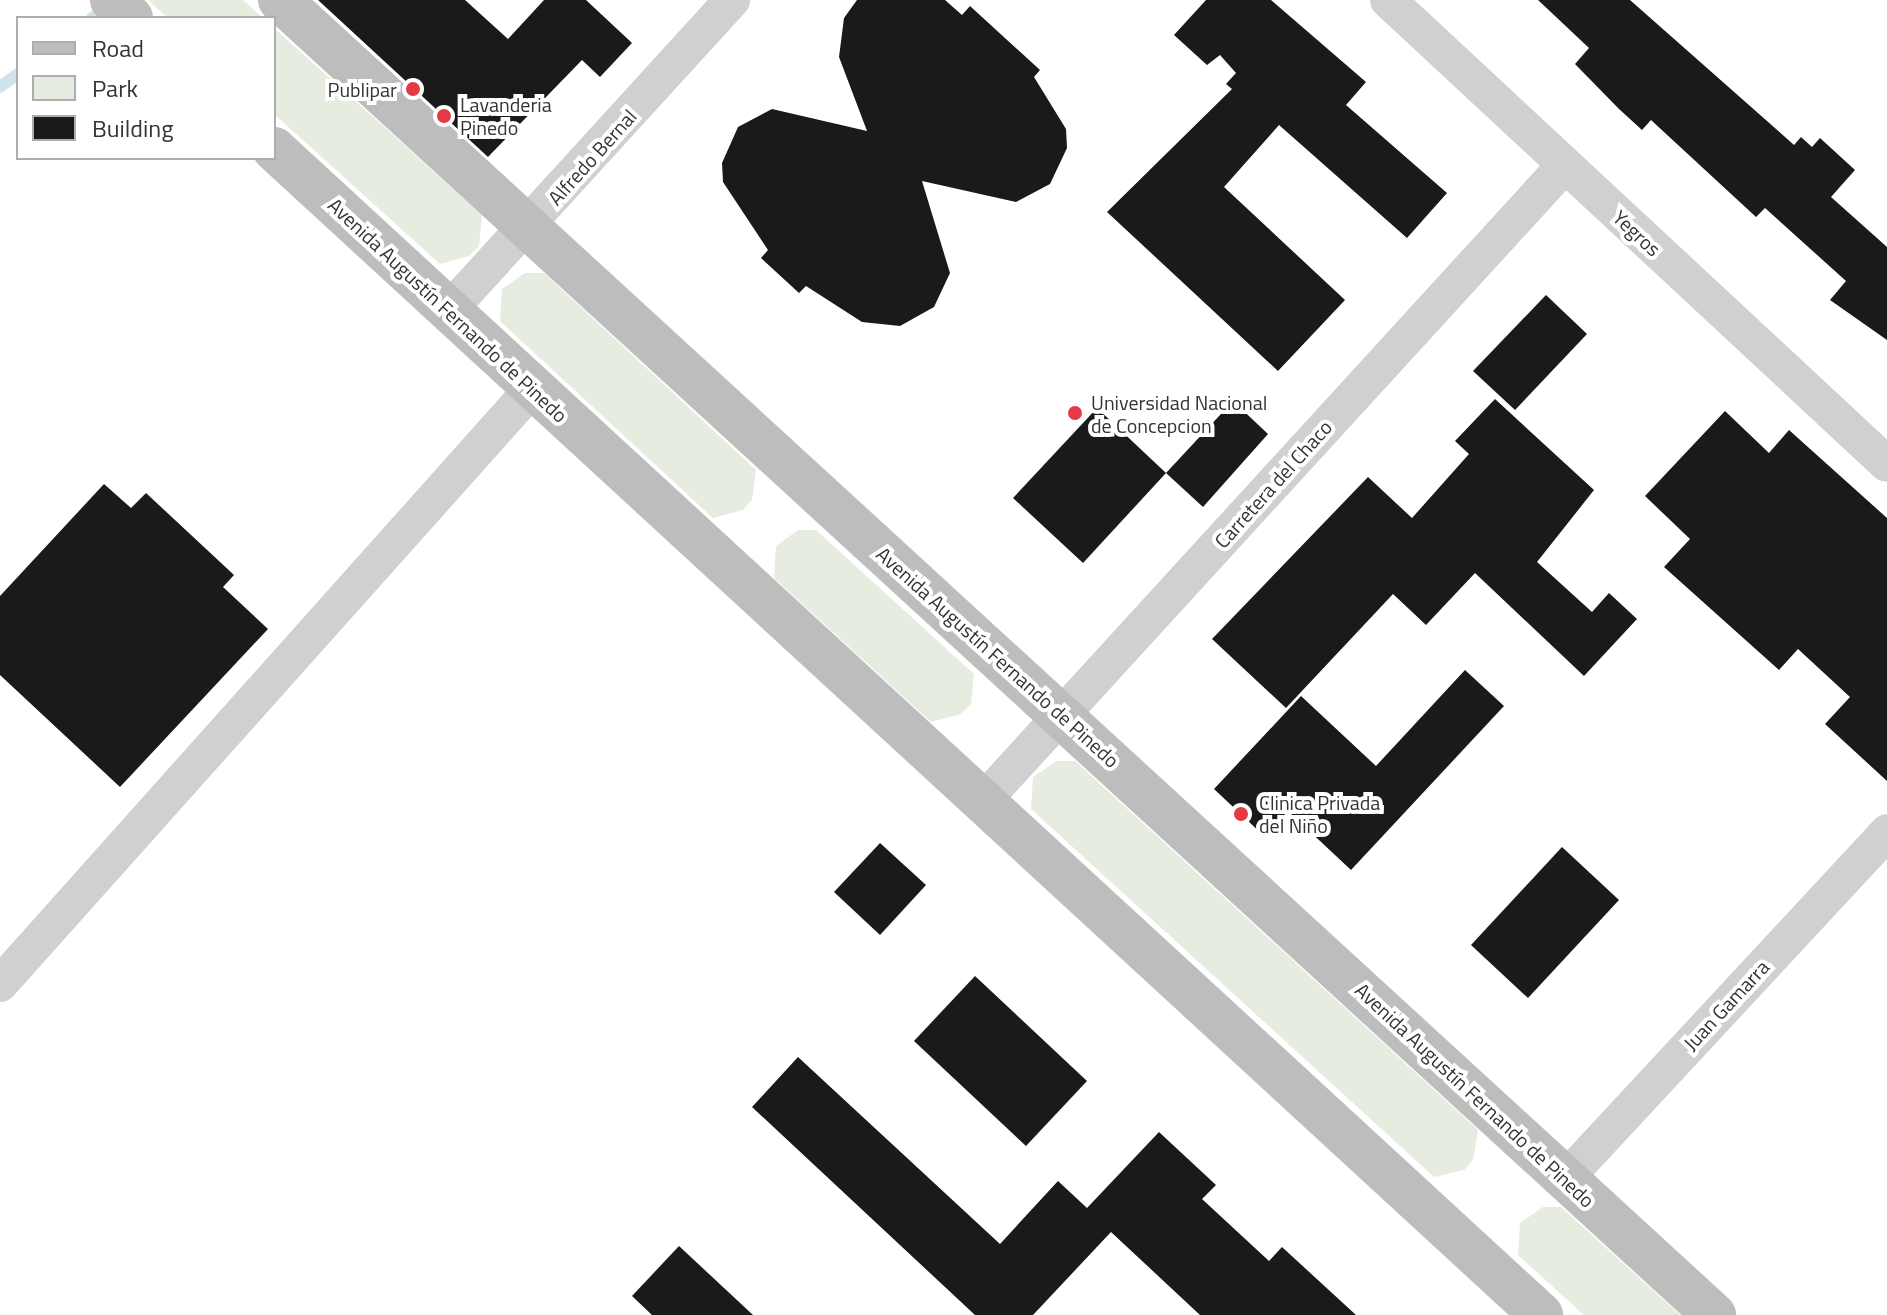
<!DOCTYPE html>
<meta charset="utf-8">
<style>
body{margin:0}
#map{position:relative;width:1887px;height:1315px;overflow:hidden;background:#fff;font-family:"Titillium Web",sans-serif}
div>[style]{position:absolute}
.green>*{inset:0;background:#e6ecdf}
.stream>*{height:12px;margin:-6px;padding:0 6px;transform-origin:6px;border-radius:6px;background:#cfe2ee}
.building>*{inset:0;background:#1a1a1a}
.street>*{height:36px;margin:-18px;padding:0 18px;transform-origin:18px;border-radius:18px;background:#d0d0d0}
.secondary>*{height:44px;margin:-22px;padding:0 22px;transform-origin:22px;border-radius:22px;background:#bdbdbd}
.dots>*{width:22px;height:22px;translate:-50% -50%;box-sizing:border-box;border:4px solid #fff;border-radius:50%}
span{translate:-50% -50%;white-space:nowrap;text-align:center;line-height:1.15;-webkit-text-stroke:8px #fff;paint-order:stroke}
.poi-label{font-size:20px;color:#333}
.right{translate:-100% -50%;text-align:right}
.left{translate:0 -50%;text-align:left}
.street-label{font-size:20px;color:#333}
.legend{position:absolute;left:16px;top:16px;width:260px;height:144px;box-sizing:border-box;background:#fff;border:2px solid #adadad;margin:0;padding:10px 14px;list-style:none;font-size:24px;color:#333}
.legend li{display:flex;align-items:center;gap:16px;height:40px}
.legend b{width:40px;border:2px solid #adadad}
</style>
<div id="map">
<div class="green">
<i style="clip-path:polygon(148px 0,243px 0,263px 18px,168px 18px)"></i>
<i style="clip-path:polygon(274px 28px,482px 215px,479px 246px,469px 256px,440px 264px,274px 114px)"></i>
<i style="clip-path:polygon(525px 273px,544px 273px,756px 470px,752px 500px,743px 510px,713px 518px,500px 321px,502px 289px)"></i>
<i style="clip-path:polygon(798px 530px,816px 530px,974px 674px,971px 704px,961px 714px,931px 722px,774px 578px,776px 546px)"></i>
<i style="clip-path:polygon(1057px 761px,1075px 761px,1478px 1130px,1473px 1160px,1464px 1170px,1434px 1177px,1031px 809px,1033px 777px)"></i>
<i style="clip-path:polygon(1543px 1207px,1561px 1207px,1680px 1315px,1584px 1315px,1518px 1255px,1520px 1223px)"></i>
</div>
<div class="stream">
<i style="left:92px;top:18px;width:4px;rotate:-34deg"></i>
<i style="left:0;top:87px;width:22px;rotate:-36deg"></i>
</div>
<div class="building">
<i style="clip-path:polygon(318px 0,465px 0,508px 39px,544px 0,586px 0,632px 43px,600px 77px,582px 60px,488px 157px)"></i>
<i style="clip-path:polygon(857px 0,945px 0,962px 15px,970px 6px,1040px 70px,1034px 77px,1066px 129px,1067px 148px,1050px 184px,1016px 202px,922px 181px,950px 273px,934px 307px,900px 326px,862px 322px,806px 286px,799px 293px,761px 258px,768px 250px,723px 182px,722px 163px,738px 127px,772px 109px,867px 131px,839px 57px,844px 18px)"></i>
<i style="clip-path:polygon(1206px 0,1271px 0,1366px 82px,1346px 105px,1447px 193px,1407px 238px,1279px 125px,1224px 187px,1345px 300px,1278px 371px,1107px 212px,1232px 89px,1226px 84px,1236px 73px,1220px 55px,1207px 65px,1174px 35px)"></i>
<i style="clip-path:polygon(1538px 0,1630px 0,1794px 145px,1801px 137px,1812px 147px,1820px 138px,1855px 170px,1831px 197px,1887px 247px,1887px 340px,1830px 300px,1846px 281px,1765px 208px,1756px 217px,1651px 120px,1642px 130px,1619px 109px,1575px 64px,1589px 48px)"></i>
<i style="clip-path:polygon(1546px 295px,1587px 334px,1515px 410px,1473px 371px)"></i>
<i style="clip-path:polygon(1495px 399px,1594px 490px,1537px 562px,1592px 612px,1609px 593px,1637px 619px,1584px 676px,1475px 573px,1426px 625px,1393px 594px,1286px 708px,1212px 639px,1368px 477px,1412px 518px,1469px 454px,1455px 441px)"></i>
<i style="clip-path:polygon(1233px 401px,1268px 434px,1203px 507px,1166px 473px)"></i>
<i style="clip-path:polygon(1097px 408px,1166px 473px,1083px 563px,1013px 498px)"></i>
<i style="clip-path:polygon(1725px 411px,1769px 453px,1789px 430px,1887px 518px,1887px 781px,1825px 724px,1850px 697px,1798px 649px,1779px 670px,1664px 567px,1690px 539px,1645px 496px)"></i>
<i style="clip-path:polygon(104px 484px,131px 508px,146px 493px,234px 575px,223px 587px,268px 629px,120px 787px,0 675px,0 596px)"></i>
<i style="clip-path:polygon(1465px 670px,1504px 706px,1351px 870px,1288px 811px,1264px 836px,1214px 789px,1301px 696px,1376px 766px)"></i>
<i style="clip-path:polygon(880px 843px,926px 885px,880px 935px,834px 892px)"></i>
<i style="clip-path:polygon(1562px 847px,1619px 900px,1528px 998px,1471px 945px)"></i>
<i style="clip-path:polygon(975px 976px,1087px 1081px,1026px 1146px,914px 1041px)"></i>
<i style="clip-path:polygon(798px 1057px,1000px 1244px,1058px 1181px,1087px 1208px,1159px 1132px,1216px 1185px,1202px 1199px,1269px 1261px,1282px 1247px,1356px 1315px,1200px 1315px,1111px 1232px,1033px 1315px,975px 1315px,752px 1107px)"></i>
<i style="clip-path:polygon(679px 1246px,753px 1315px,652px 1315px,632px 1296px)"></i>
</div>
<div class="street">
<i style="left:1388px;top:0;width:681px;rotate:42.92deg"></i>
<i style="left:449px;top:310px;width:420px;rotate:-47.6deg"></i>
<i style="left:983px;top:801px;width:861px;rotate:-47.54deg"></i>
<i style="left:0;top:984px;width:798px;rotate:-48.2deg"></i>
<i style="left:1566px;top:1178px;width:472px;rotate:-47.1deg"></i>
</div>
<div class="secondary">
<i style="left:112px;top:0;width:26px;rotate:43deg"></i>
<i style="left:280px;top:0;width:1946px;rotate:42.52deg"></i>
<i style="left:274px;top:149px;width:1722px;rotate:42.62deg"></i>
</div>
<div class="dots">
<i style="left:413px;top:89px;background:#e63946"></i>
<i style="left:444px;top:116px;background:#e63946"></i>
<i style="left:1075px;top:413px;background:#e63946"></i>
<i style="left:1241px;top:814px;background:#e63946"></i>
</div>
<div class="poi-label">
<span class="right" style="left:397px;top:89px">Publipar</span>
<span class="left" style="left:460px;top:116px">Lavanderia<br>Pinedo</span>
<span class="left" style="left:1091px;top:414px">Universidad Nacional<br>de Concepcion</span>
<span class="left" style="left:1259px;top:814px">Clinica Privada<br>del Niño</span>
</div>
<div class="street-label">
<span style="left:592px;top:157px;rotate:-48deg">Alfredo Bernal</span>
<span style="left:1637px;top:233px;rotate:43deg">Yegros</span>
<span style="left:448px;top:310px;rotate:43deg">Avenida Augustín Fernando de Pinedo</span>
<span style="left:1273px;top:484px;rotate:-48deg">Carretera del Chaco</span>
<span style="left:998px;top:657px;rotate:42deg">Avenida Augustín Fernando de Pinedo</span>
<span style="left:1726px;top:1005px;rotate:-47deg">Juan Gamarra</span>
<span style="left:1475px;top:1095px;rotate:43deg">Avenida Augustín Fernando de Pinedo</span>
</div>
<ul class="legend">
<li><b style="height:10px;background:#bdbdbd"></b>Road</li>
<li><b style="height:22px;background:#e6ecdf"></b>Park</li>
<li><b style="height:22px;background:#1a1a1a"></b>Building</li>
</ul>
</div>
